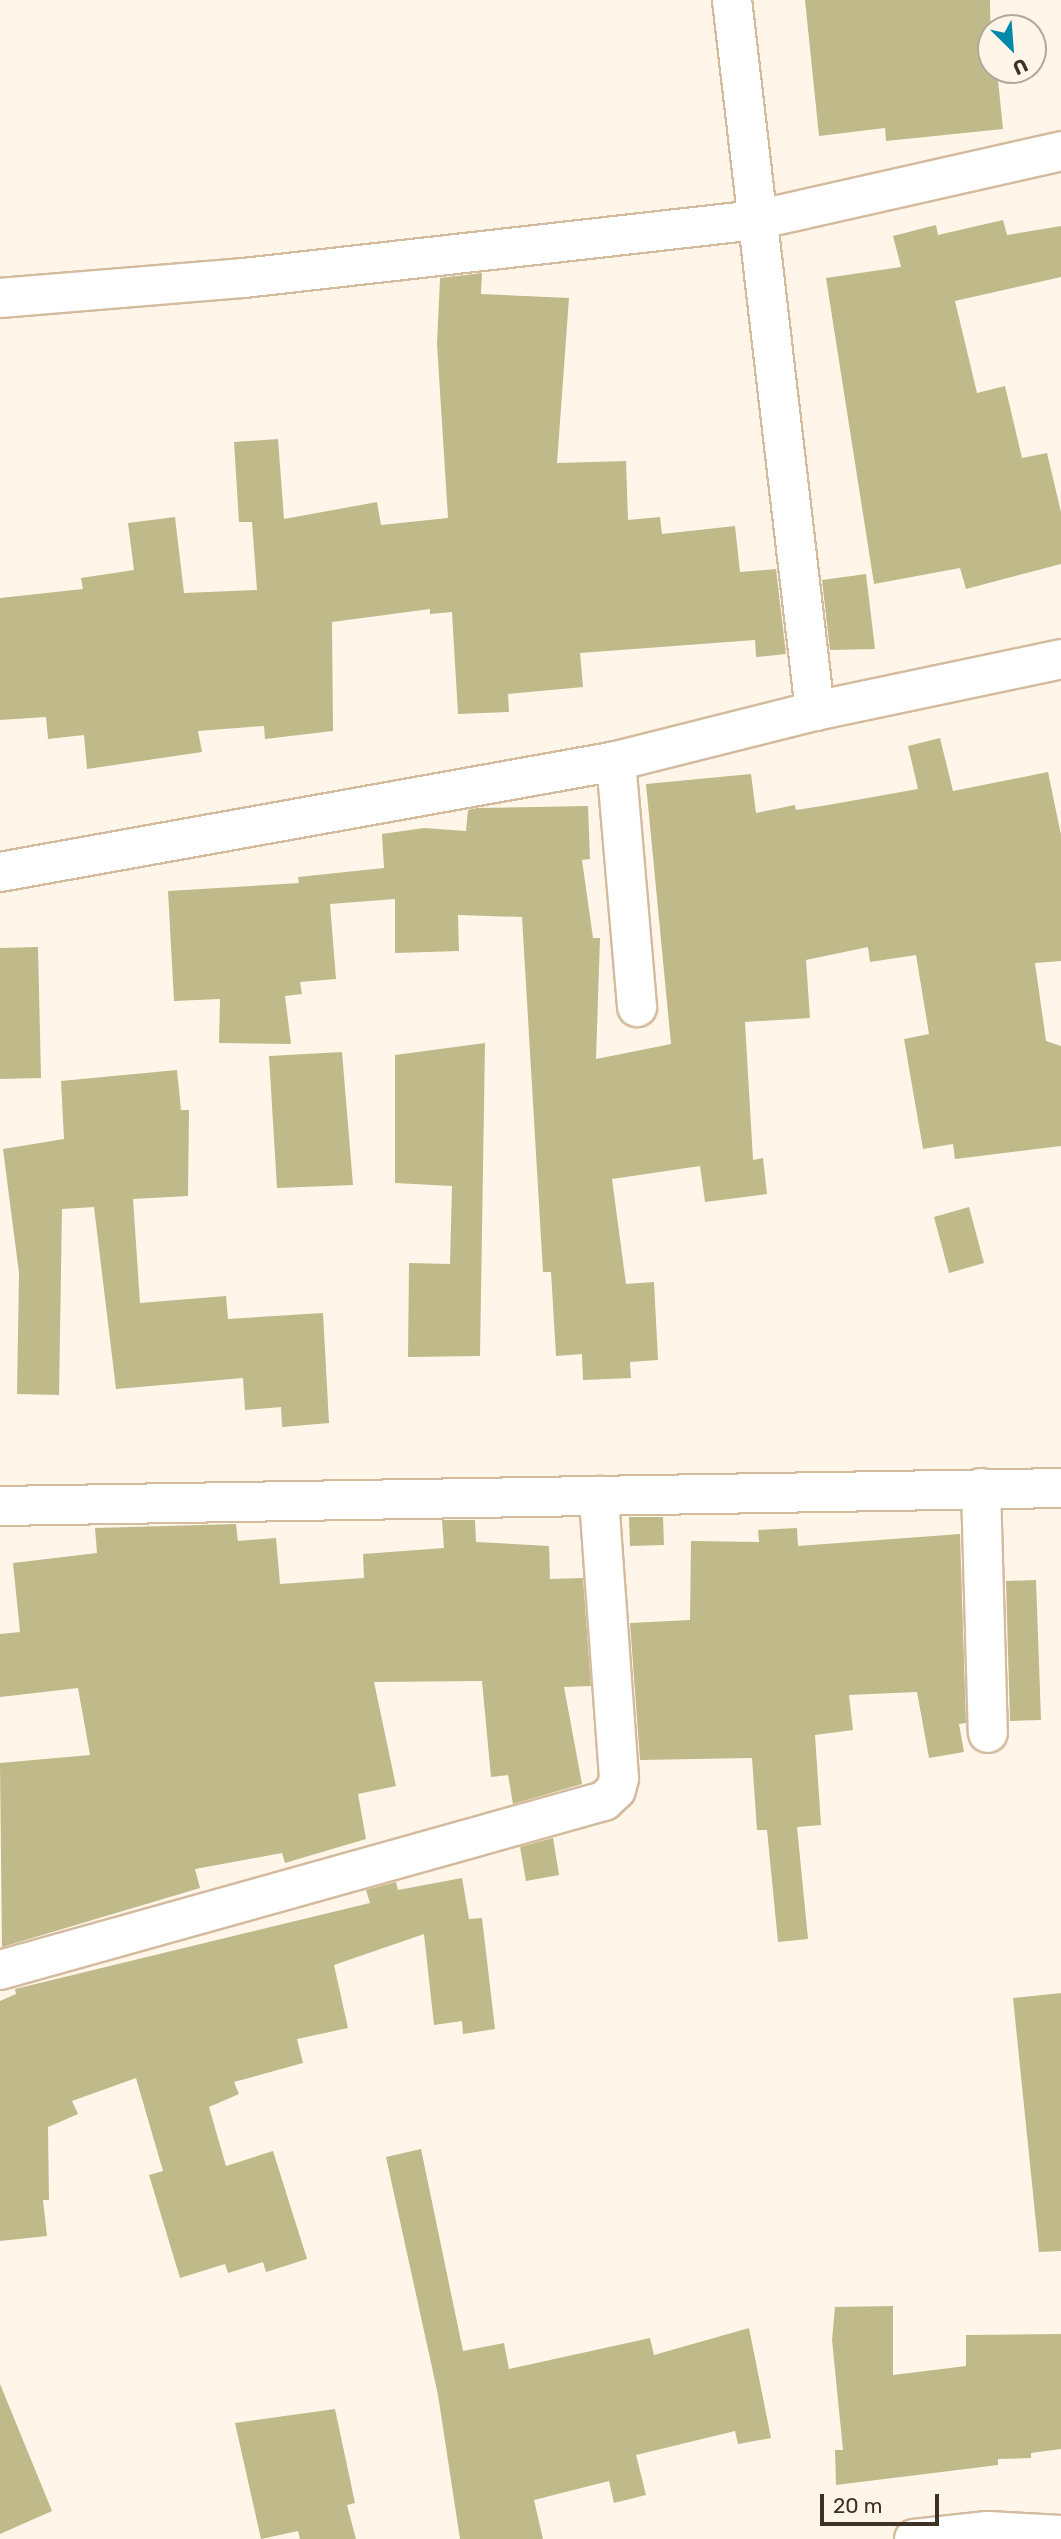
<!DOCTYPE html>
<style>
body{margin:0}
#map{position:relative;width:1061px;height:2539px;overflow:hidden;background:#fff5e9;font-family:Rubik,sans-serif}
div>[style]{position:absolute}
.building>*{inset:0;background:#c0b989}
.roads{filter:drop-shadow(2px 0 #d4bb9e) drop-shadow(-2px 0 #d4bb9e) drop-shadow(0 2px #d4bb9e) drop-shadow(0 -2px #d4bb9e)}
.street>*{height:38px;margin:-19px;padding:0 19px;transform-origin:19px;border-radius:19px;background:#fff}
.secondary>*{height:38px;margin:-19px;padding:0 19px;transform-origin:19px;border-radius:19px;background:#fff}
span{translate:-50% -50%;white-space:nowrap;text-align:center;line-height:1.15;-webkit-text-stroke:7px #fff5e9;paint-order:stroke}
.north{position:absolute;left:977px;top:14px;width:70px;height:70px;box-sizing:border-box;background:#fff5e9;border:2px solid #b1a79b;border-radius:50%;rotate:155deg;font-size:19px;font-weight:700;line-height:28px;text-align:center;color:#3c3226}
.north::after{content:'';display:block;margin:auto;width:24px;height:32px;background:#0189a9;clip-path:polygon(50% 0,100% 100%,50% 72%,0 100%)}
.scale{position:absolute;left:820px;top:2494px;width:119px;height:32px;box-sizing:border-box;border:4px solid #3c3226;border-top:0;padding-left:9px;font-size:21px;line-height:24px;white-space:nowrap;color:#3c3226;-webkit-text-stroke:5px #fff5e9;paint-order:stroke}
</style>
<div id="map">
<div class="building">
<i style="clip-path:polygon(805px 0,990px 0,991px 70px,997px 70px,1003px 129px,886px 141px,885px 128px,819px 136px)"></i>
<i style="clip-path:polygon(1003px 220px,1007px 235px,1061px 226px,1061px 277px,955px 301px,977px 393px,1005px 386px,1022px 458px,1047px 453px,1061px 512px,1061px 564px,966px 589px,960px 568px,874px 584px,826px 278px,901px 267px,893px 236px,936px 225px,938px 235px)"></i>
<i style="clip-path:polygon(482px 273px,481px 294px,569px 298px,557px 463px,626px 461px,628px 520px,660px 517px,662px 534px,735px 526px,740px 572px,776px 569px,786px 654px,756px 657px,755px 640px,580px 653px,583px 687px,508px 694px,509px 712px,458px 714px,452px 612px,430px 614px,430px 609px,332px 622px,333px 731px,265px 739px,264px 726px,198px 731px,202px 752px,87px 769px,84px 735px,48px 739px,46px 717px,0 720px,0 598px,83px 589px,81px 578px,134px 570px,128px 523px,175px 517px,184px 593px,257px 590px,252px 522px,239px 522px,234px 442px,278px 439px,284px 519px,377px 502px,381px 525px,448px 518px,437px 344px,440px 278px)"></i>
<i style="clip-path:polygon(866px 574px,875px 649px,830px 650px,822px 580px)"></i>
<i style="clip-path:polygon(940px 738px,953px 791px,1048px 772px,1061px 835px,1061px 961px,1035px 963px,1046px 1041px,1061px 1046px,1061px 1146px,955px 1159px,953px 1144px,923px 1149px,904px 1039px,929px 1034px,916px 955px,870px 962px,868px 947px,806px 960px,810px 1018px,745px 1022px,753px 1160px,763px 1158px,767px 1194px,705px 1202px,700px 1166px,612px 1179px,626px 1284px,654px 1282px,658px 1360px,630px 1362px,631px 1378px,583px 1380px,582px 1354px,556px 1356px,551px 1272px,543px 1272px,522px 917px,458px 915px,459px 951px,395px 953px,395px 899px,330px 904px,336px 979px,300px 982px,302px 994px,285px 996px,291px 1044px,219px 1043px,220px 999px,174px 1001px,168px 891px,299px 883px,298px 877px,384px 868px,382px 834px,424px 828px,466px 831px,468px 810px,477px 808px,588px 806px,590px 859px,582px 860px,593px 938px,600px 938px,596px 1059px,671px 1044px,646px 784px,751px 774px,756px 813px,795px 805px,796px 810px,828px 805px,918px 789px,908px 746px)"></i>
<i style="clip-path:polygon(38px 947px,41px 1078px,0 1079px,0 948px)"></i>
<i style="clip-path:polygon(485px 1043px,480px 1356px,408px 1357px,409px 1263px,450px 1264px,452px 1186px,395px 1183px,395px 1055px)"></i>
<i style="clip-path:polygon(342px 1052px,353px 1185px,277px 1188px,269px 1056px)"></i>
<i style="clip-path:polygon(177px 1070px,181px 1110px,189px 1110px,188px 1196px,133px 1199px,140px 1303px,226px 1296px,228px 1319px,323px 1313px,329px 1423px,282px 1427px,281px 1407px,245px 1410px,243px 1378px,116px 1389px,94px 1207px,62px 1209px,59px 1395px,17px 1394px,19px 1273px,3px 1149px,64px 1139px,61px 1081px)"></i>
<i style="clip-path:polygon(969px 1207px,984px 1263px,949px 1273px,934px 1217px)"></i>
<i style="clip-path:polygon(629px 1517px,663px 1517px,664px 1545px,630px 1546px)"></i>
<i style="clip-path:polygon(442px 1520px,475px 1520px,476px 1542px,549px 1546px,550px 1579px,583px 1578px,591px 1686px,564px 1687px,582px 1784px,513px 1804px,508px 1775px,491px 1777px,482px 1681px,374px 1682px,396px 1786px,358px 1794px,366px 1839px,285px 1863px,282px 1853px,195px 1869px,200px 1888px,2px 1947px,0 1763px,90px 1755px,78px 1688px,0 1697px,0 1634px,20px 1632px,13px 1563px,97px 1553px,95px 1528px,236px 1524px,238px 1541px,276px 1538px,280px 1584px,364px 1578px,363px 1554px,444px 1548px)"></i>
<i style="clip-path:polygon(797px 1528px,798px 1546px,960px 1534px,966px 1723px,959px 1724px,964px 1752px,929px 1758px,917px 1692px,849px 1695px,853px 1730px,815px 1735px,821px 1825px,797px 1827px,808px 1939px,778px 1942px,767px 1830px,757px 1830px,752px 1758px,640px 1760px,630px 1623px,690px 1620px,691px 1541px,759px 1542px,758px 1530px)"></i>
<i style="clip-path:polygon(1036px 1580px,1041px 1720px,1010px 1721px,1006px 1581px)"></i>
<i style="clip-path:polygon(553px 1838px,559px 1875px,526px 1881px,520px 1847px)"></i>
<i style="clip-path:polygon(462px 1878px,469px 1919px,482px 1918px,495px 2029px,463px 2034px,462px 2021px,434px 2025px,424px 1934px,334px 1965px,348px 2028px,297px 2039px,303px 2063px,234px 2082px,239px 2094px,209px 2107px,226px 2166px,273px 2151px,307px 2259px,266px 2272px,263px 2262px,228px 2273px,225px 2264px,180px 2278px,149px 2175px,163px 2171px,136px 2078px,72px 2101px,78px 2114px,48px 2127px,49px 2200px,43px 2200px,47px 2236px,0 2241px,0 2001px,16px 1994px,15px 1989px,370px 1903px,366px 1890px,396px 1882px,398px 1890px)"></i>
<i style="clip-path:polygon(1061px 1993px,1061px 2251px,1039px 2252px,1013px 1998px)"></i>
<i style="clip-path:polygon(421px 2149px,463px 2351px,504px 2343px,509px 2369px,650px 2338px,654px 2355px,749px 2328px,771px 2438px,738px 2444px,735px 2431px,636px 2455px,646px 2495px,614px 2503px,609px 2481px,534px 2500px,543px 2539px,460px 2539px,438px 2395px,386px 2157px)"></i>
<i style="clip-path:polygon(893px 2306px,893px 2375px,966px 2366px,966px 2335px,1061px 2334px,1061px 2449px,1031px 2453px,1031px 2458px,998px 2459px,998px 2465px,836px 2485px,835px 2450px,843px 2450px,832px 2340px,835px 2307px)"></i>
<i style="clip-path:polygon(0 2384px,52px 2511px,0 2534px)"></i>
<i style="clip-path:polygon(335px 2409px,355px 2503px,347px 2505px,356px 2539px,300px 2539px,298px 2531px,261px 2539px,235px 2423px)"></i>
</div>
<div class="roads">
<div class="street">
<i style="left:732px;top:0;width:716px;rotate:83.34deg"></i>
<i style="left:0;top:298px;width:245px;rotate:-4.7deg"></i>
<i style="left:244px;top:278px;width:515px;rotate:-6.46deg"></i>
<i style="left:756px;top:220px;width:313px;rotate:-12.7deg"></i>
<i style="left:616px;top:761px;width:247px;rotate:85.1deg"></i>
<i style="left:981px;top:1488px;width:245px;rotate:88.4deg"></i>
<i style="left:0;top:1506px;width:1061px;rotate:-0.97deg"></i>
<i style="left:0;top:1970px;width:627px;rotate:-15.63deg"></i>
<i style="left:604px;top:1801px;width:16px;rotate:-43deg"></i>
<i style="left:616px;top:1790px;width:12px;rotate:-76deg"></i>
<i style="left:619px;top:1778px;width:283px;rotate:-94.1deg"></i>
<i style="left:914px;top:2539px;width:74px;rotate:-6.2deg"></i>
<i style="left:988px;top:2531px;width:73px;rotate:3.1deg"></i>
</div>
<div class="secondary">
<i style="left:0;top:872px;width:626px;rotate:-10.21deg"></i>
<i style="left:616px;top:761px;width:205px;rotate:-14.1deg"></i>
<i style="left:815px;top:711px;width:251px;rotate:-11.9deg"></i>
</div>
</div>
<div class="north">U</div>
<div class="scale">20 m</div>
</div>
